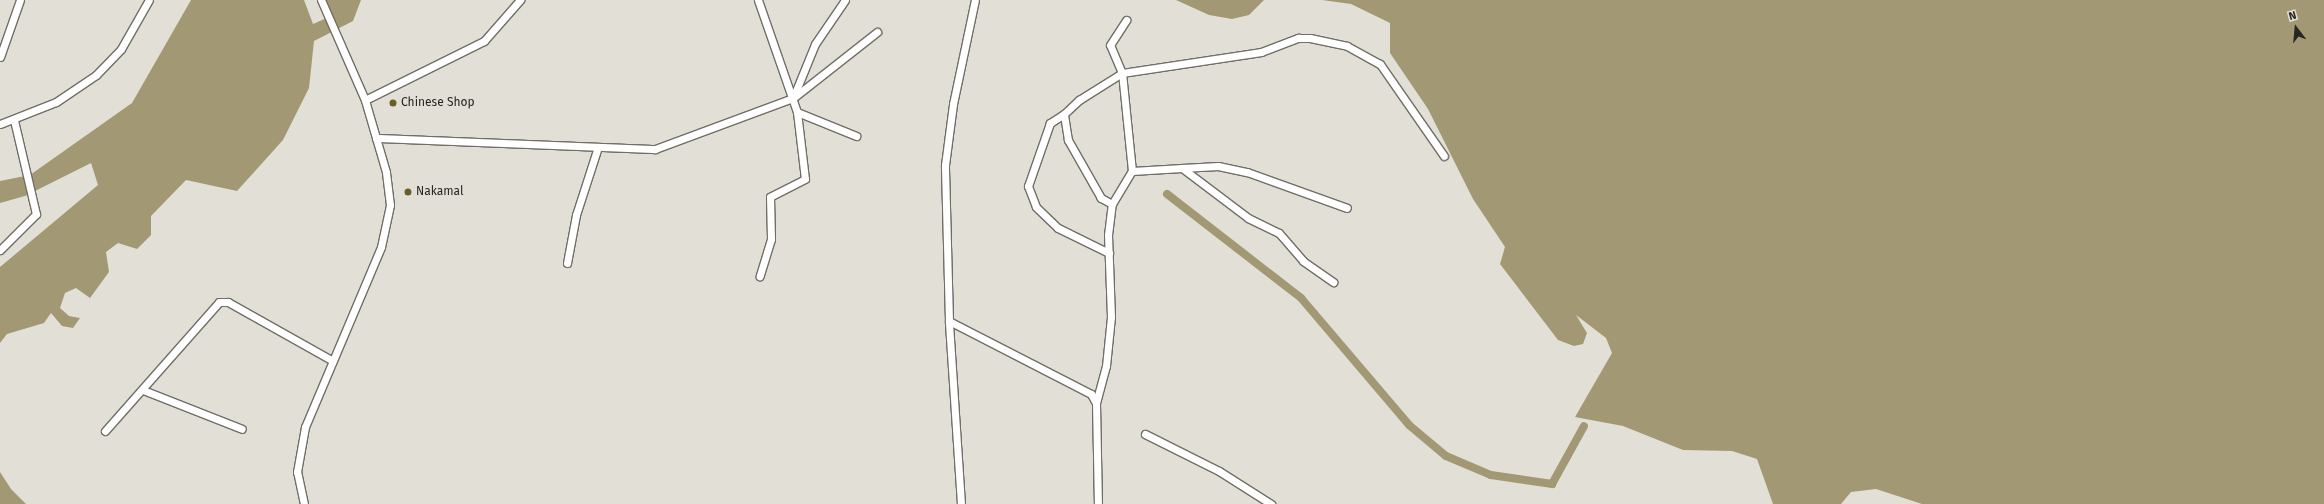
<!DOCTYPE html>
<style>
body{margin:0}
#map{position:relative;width:2324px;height:504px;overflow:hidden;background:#e2e0d6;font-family:"Fira Sans",sans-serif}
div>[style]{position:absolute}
.water>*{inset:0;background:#a29974}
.pier>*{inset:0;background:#e2e0d6}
.canal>*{height:8px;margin:-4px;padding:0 4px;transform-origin:4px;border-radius:4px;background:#a29974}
.roads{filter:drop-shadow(1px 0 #706e66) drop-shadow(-1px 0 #706e66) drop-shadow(0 1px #706e66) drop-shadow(0 -1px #706e66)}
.minor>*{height:7px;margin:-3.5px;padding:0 3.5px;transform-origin:3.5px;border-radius:3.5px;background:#fff}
.dots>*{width:11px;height:11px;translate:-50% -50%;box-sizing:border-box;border:2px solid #e2e0d6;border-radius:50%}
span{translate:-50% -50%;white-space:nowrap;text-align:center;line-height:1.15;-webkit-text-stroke:3px #e2e0d6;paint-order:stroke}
.poi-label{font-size:12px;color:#272623}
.left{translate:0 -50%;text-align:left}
.north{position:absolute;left:2276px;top:8px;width:40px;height:40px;-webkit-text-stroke:3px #e2e0d6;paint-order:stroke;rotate:344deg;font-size:11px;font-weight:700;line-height:16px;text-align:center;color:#272623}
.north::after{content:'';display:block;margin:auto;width:14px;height:18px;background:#272623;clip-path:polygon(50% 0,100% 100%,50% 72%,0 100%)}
</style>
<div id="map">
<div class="water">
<i style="clip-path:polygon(191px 0,361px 0,353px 21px,314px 41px,309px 88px,283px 140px,237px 191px,186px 180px,151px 216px,151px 235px,137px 249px,118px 243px,106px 252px,109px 272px,90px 298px,76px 288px,65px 293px,60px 308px,69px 316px,80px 318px,73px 328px,62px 326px,51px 313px,44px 323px,7px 334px,0 343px,0 267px,98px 185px,91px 163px,25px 196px,0 203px,0 181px,30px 175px,132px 103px)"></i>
<i style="clip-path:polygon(1176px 0,1264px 0,1249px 15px,1232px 19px,1209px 15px)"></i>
<i style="clip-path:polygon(1322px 0,2324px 0,2324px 504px,1922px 504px,1876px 489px,1851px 492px,1841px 504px,1773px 504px,1757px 459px,1732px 451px,1683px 450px,1623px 426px,1575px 417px,1612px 353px,1606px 338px,1576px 315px,1587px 333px,1583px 344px,1574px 346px,1558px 340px,1500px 264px,1505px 247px,1473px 199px,1428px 109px,1390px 53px,1390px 23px,1351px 4px)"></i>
<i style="clip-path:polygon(0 472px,11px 489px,26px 504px,0 504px)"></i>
</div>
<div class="pier">
<i style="clip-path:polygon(304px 0,322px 0,329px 17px,313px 24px)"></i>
</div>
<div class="canal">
<i style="left:1167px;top:194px;width:170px;rotate:37.8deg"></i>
<i style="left:1301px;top:298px;width:167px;rotate:49.6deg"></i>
<i style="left:1409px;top:425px;width:48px;rotate:40deg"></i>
<i style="left:1446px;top:456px;width:49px;rotate:22.9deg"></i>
<i style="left:1491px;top:475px;width:62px;rotate:8.4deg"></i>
<i style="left:1552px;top:484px;width:66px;rotate:-61.1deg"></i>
</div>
<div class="roads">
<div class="minor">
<i style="left:758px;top:0;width:119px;rotate:70.8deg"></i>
<i style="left:797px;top:112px;width:67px;rotate:83.2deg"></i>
<i style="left:805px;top:179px;width:39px;rotate:153deg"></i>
<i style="left:770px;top:197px;width:42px;rotate:88.6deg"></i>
<i style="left:771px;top:239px;width:39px;rotate:107deg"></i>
<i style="left:0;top:57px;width:60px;rotate:-70.7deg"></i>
<i style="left:793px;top:98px;width:58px;rotate:-67.8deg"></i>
<i style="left:815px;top:44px;width:53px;rotate:-55.7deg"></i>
<i style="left:365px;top:100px;width:133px;rotate:-26.4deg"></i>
<i style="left:484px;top:41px;width:55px;rotate:-48.7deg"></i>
<i style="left:797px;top:112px;width:64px;rotate:22.1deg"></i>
<i style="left:1064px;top:114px;width:17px;rotate:147deg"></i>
<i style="left:1050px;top:123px;width:67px;rotate:109.2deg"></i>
<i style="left:1028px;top:186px;width:22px;rotate:69deg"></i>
<i style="left:1036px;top:207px;width:30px;rotate:44deg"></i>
<i style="left:1058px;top:228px;width:57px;rotate:26.1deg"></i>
<i style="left:0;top:124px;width:60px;rotate:-21.4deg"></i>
<i style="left:56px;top:102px;width:48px;rotate:-34deg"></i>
<i style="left:96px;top:75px;width:36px;rotate:-46deg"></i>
<i style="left:121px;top:49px;width:56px;rotate:-60.3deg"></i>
<i style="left:376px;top:138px;width:279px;rotate:2.3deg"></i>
<i style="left:655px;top:149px;width:147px;rotate:-20.3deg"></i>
<i style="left:793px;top:98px;width:107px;rotate:-38.2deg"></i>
<i style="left:1182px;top:168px;width:36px;rotate:-3deg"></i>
<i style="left:1218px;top:166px;width:30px;rotate:12deg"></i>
<i style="left:1247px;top:172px;width:106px;rotate:19.8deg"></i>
<i style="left:1132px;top:171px;width:50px;rotate:-3.4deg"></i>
<i style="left:1182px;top:168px;width:83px;rotate:37.1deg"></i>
<i style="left:1248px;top:218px;width:34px;rotate:26deg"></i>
<i style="left:1279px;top:233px;width:37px;rotate:49deg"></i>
<i style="left:1303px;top:261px;width:37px;rotate:35deg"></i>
<i style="left:1112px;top:204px;width:39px;rotate:-59deg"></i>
<i style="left:1132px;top:171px;width:99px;rotate:-95.8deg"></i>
<i style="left:1122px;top:73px;width:30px;rotate:-113deg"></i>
<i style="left:1110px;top:45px;width:30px;rotate:-57deg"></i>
<i style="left:0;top:250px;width:51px;rotate:-45deg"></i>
<i style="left:36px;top:214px;width:97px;rotate:-103.2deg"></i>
<i style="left:567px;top:263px;width:49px;rotate:-79.4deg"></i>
<i style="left:576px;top:215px;width:71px;rotate:-72.1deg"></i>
<i style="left:949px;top:321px;width:160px;rotate:27.2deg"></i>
<i style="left:1091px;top:394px;width:10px;rotate:61deg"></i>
<i style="left:1096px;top:403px;width:101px;rotate:88.9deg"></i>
<i style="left:143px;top:390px;width:106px;rotate:21.5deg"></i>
<i style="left:1096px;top:403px;width:38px;rotate:-75deg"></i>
<i style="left:1106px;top:366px;width:49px;rotate:-84.2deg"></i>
<i style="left:1111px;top:317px;width:82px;rotate:-92.1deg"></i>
<i style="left:1108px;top:235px;width:31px;rotate:-83deg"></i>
<i style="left:1112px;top:204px;width:13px;rotate:-151deg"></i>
<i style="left:1101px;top:198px;width:67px;rotate:-119.6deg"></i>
<i style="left:1068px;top:140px;width:26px;rotate:-99deg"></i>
<i style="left:1064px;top:114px;width:21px;rotate:-43deg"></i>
<i style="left:1079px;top:100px;width:51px;rotate:-32.1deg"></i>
<i style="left:1122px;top:73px;width:141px;rotate:-8.6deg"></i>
<i style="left:1261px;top:52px;width:40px;rotate:-21deg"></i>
<i style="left:1298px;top:38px;width:12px"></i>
<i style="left:1310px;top:38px;width:38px;rotate:12deg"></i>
<i style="left:1347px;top:46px;width:38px;rotate:29deg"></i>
<i style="left:1380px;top:64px;width:112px;rotate:55.2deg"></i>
<i style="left:105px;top:431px;width:172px;rotate:-48.5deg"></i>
<i style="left:219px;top:302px;width:9px"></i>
<i style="left:228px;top:302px;width:120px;rotate:29.3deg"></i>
<i style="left:1145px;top:434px;width:83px;rotate:26.6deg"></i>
<i style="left:1219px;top:471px;width:62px;rotate:32.4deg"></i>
<i style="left:304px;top:504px;width:33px;rotate:-102deg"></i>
<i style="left:297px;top:472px;width:46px;rotate:-79.9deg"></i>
<i style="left:305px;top:427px;width:195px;rotate:-67.1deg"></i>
<i style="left:381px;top:247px;width:43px;rotate:-77.9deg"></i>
<i style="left:390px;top:205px;width:33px;rotate:-97deg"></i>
<i style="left:386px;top:172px;width:75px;rotate:-106.3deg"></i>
<i style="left:365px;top:100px;width:109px;rotate:-113.7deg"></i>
<i style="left:961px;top:504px;width:183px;rotate:-93.8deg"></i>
<i style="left:949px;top:321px;width:156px;rotate:-91.5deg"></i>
<i style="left:945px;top:165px;width:62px;rotate:-82.5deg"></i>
<i style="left:953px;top:104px;width:106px;rotate:-78.1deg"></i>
</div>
</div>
<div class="dots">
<i style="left:393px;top:103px;background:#695d29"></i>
<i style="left:408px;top:192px;background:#695d29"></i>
</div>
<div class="poi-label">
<span class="left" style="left:401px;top:103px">Chinese Shop</span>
<span class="left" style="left:416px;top:192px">Nakamal</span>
</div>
<div class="north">N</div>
</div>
